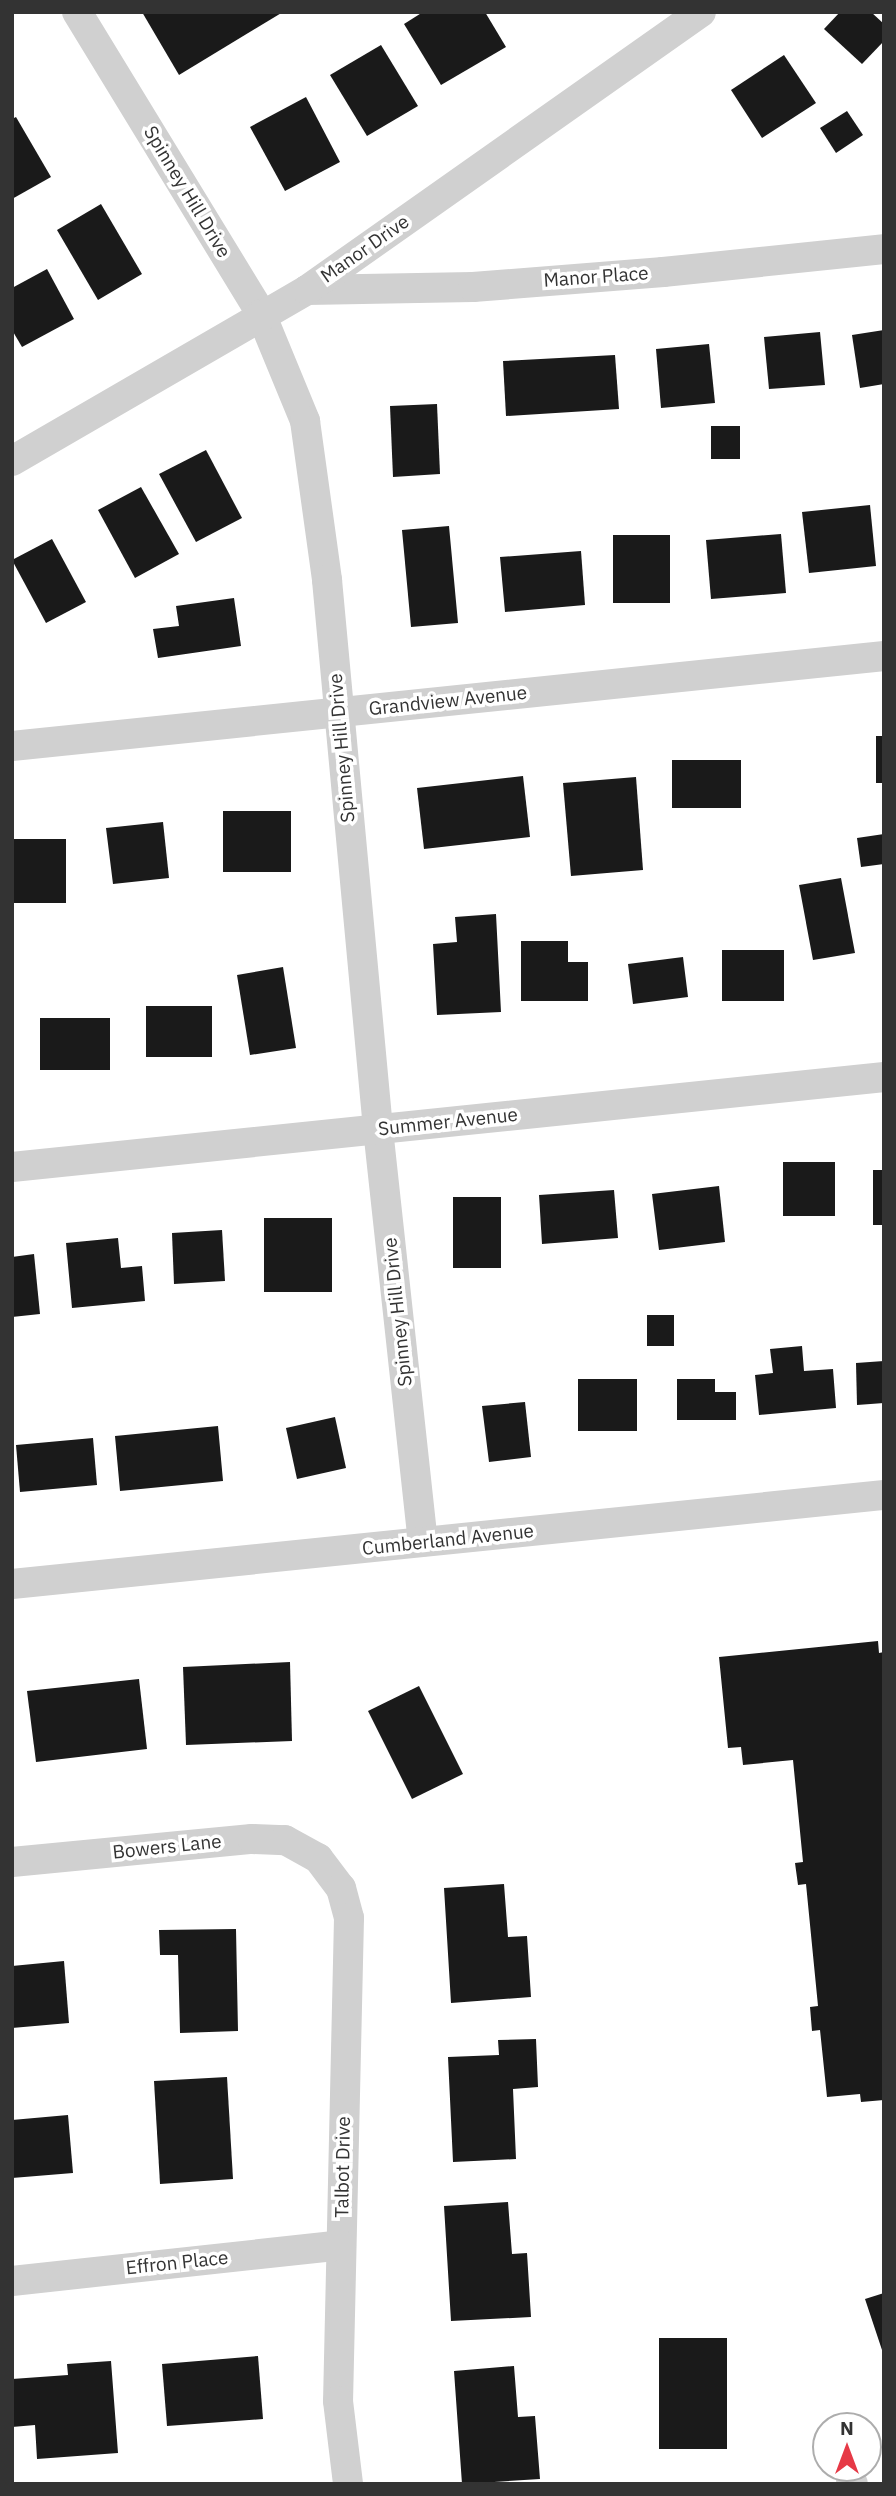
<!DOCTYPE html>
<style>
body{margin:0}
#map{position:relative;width:896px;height:2496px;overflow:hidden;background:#fff;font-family:"IBM Plex Sans",sans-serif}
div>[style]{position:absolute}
.building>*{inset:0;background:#1a1a1a}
.street>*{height:30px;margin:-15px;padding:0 15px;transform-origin:15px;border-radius:15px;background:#d0d0d0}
span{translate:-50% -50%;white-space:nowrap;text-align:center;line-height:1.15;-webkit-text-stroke:7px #fff;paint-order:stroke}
.street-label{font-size:19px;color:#333}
.frame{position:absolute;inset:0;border:14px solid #333;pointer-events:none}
.north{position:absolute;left:812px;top:2412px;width:70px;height:70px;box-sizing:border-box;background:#fff;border:2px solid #adadad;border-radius:50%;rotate:0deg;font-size:19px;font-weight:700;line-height:28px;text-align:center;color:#333}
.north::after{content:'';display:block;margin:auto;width:24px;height:32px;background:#e63946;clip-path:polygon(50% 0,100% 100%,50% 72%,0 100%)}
</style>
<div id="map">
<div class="building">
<i style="clip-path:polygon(142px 12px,283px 12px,179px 75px)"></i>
<i style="clip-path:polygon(423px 12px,485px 12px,506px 47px,441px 85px,404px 24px)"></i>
<i style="clip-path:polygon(840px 12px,871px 12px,884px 24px,884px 41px,862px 64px,824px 29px)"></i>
<i style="clip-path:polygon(381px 45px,418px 106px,367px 136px,330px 75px)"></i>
<i style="clip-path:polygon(784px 55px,816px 103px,762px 138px,731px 90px)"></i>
<i style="clip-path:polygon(306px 97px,340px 162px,285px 191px,250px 127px)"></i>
<i style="clip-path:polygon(847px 111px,863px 135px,836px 153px,820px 128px)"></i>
<i style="clip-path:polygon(16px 117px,51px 177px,12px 199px,12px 119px)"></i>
<i style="clip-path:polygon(101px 204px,142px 274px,98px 300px,57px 230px)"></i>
<i style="clip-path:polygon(47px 269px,74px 319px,22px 347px,12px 330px,12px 288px)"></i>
<i style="clip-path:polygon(884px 330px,884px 384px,860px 388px,852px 335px)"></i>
<i style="clip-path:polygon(820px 332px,825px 385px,769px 389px,764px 337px)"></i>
<i style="clip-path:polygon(709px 344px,715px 403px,661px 408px,656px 349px)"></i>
<i style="clip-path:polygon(615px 355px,619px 409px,506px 416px,503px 361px)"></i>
<i style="clip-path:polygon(437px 404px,440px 474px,393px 477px,390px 406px)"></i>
<i style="clip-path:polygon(711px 426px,740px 426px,740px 459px,711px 459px)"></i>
<i style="clip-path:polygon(206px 450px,242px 518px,196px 542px,159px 474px)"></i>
<i style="clip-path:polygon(141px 487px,179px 554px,135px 578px,98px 510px)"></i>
<i style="clip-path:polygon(870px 505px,876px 566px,809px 573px,802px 512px)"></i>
<i style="clip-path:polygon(449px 526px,458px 623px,411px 627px,402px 530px)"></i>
<i style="clip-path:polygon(781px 534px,786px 593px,711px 599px,706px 540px)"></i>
<i style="clip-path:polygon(613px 535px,670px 535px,670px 603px,613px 603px)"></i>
<i style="clip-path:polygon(52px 539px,86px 602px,46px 623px,12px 560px)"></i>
<i style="clip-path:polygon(581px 551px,585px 605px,505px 612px,500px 557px)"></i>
<i style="clip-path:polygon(234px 598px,241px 646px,158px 658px,153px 629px,179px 626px,176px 606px)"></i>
<i style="clip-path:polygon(876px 736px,884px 736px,884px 783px,876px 783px)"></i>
<i style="clip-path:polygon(672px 760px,741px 760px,741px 808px,672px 808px)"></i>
<i style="clip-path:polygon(523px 776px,530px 837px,424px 849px,417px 788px)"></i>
<i style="clip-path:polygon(636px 777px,643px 870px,571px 876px,563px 783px)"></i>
<i style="clip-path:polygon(223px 811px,291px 811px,291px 872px,223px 872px)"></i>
<i style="clip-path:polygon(163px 822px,169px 878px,113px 884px,106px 828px)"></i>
<i style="clip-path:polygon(884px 834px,884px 864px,861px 867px,857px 838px)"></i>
<i style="clip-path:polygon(12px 839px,66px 839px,66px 903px,12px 903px)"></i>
<i style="clip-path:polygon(841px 878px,855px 953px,813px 960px,799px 885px)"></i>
<i style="clip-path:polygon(496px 914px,501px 1012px,437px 1015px,433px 944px,457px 942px,455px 917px)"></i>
<i style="clip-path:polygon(521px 941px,568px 941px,568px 962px,588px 962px,588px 1001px,521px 1001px)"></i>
<i style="clip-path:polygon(722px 950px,784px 950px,784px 1001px,722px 1001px)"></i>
<i style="clip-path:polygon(683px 957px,688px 997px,633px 1004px,628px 964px)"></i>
<i style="clip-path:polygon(283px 967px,296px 1048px,250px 1055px,237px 975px)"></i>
<i style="clip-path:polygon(146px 1006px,212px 1006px,212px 1057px,146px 1057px)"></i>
<i style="clip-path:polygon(40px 1018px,110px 1018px,110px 1070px,40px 1070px)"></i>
<i style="clip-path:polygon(783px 1162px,835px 1162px,835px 1216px,783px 1216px)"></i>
<i style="clip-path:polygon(873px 1170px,884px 1170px,884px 1225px,873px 1225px)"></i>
<i style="clip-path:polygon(719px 1186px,725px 1242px,659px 1250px,652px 1194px)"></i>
<i style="clip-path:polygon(614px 1190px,618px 1238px,542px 1244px,539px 1195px)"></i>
<i style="clip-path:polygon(453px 1197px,501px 1197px,501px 1268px,453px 1268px)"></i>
<i style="clip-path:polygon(264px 1218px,332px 1218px,332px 1292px,264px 1292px)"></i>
<i style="clip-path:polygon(222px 1230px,225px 1281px,174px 1284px,172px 1233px)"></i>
<i style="clip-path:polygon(118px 1238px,121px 1268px,142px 1266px,145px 1301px,72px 1308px,66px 1243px)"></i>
<i style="clip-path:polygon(34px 1254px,40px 1314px,12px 1317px,12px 1257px)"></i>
<i style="clip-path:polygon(647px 1315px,674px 1315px,674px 1346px,647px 1346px)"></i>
<i style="clip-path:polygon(802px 1346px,804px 1371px,833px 1369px,836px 1408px,759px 1415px,755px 1375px,773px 1373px,770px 1349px)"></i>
<i style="clip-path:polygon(884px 1361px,884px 1403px,857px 1405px,856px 1363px)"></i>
<i style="clip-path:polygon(578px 1379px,637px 1379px,637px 1431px,578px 1431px)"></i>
<i style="clip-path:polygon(677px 1379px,715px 1379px,715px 1392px,736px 1392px,736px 1420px,677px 1420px)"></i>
<i style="clip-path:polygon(525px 1402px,531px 1457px,489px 1462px,482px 1406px)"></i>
<i style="clip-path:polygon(335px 1417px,346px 1468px,297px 1479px,286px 1428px)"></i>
<i style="clip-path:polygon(218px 1426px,223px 1481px,120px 1491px,115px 1436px)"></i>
<i style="clip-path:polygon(93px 1438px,97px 1485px,20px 1492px,16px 1445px)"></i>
<i style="clip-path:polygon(878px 1641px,879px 1653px,884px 1652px,884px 2100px,861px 2102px,860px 2094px,827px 2097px,820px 2030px,812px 2031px,810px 2007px,818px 2006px,806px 1884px,798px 1885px,795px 1863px,803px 1862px,793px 1760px,743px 1765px,741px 1747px,728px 1748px,719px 1657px)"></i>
<i style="clip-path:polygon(290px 1662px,292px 1741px,186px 1745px,183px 1667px)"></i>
<i style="clip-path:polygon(139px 1679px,147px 1749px,36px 1762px,27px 1691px)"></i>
<i style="clip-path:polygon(419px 1686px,463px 1774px,412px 1799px,368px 1711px)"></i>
<i style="clip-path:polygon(504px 1884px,508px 1937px,527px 1936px,531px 1997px,451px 2003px,444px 1888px)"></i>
<i style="clip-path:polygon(236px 1929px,238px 2031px,180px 2033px,178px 1955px,160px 1955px,159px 1930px)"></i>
<i style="clip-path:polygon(64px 1961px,69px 2023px,12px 2028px,12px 1966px)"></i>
<i style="clip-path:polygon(536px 2039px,538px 2087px,513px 2089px,516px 2159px,453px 2162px,448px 2057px,499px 2055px,498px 2040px)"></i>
<i style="clip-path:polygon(227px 2077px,233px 2179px,160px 2184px,154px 2081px)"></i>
<i style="clip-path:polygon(68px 2115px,73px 2173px,12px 2178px,12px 2120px)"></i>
<i style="clip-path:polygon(508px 2202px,512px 2254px,527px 2253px,531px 2317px,451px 2321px,444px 2206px)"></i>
<i style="clip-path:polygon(884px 2293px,884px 2353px,883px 2353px,865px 2299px)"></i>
<i style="clip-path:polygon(659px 2338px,727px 2338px,727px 2449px,659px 2449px)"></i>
<i style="clip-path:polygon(258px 2356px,263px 2419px,167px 2426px,162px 2364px)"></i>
<i style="clip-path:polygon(111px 2361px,118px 2453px,37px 2459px,35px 2425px,12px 2427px,12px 2379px,68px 2375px,67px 2364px)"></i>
<i style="clip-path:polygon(514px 2366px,518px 2417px,535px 2416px,540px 2479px,462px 2484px,454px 2371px)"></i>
</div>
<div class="street">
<i style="left:77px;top:12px;width:354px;rotate:58.6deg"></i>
<i style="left:261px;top:314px;width:116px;rotate:67.6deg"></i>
<i style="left:305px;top:421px;width:161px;rotate:82.1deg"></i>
<i style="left:327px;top:580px;width:551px;rotate:84.69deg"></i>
<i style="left:378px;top:1129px;width:415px;rotate:83.8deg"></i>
<i style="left:307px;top:290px;width:166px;rotate:-1deg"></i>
<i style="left:473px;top:287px;width:191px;rotate:-4.5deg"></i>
<i style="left:663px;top:272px;width:222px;rotate:-5.9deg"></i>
<i style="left:12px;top:461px;width:341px;rotate:-30.1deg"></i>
<i style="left:307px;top:290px;width:482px;rotate:-35.2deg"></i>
<i style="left:12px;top:746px;width:877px;rotate:-5.89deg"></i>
<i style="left:12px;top:1167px;width:877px;rotate:-5.89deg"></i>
<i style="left:12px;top:1584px;width:877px;rotate:-5.83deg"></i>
<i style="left:12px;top:1862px;width:241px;rotate:-5.5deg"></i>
<i style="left:252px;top:1839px;width:33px;rotate:2deg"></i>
<i style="left:285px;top:1840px;width:38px;rotate:29deg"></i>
<i style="left:318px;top:1858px;width:38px;rotate:53deg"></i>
<i style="left:341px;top:1888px;width:31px;rotate:75deg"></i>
<i style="left:349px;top:1918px;width:483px;rotate:91.3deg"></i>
<i style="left:338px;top:2401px;width:84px;rotate:83.1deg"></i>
<i style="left:12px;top:2281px;width:331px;rotate:-6.2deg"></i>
<i style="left:851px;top:2480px;width:4px;rotate:63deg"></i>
</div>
<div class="street-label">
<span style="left:187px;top:192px;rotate:59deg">Spinney Hill Drive</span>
<span style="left:365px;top:249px;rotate:-35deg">Manor Drive</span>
<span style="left:596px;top:277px;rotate:-4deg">Manor Place</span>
<span style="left:448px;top:701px;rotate:-6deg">Grandview Avenue</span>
<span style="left:342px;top:748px;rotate:-95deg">Spinney Hill Drive</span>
<span style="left:448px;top:1122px;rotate:-6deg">Summer Avenue</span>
<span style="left:398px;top:1312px;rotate:-96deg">Spinney Hill Drive</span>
<span style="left:448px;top:1540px;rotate:-6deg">Cumberland Avenue</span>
<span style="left:167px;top:1847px;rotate:-6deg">Bowers Lane</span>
<span style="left:343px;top:2167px;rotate:-89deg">Talbot Drive</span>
<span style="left:177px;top:2263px;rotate:-6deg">Effron Place</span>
</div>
<div class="frame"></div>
<div class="north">N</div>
</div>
